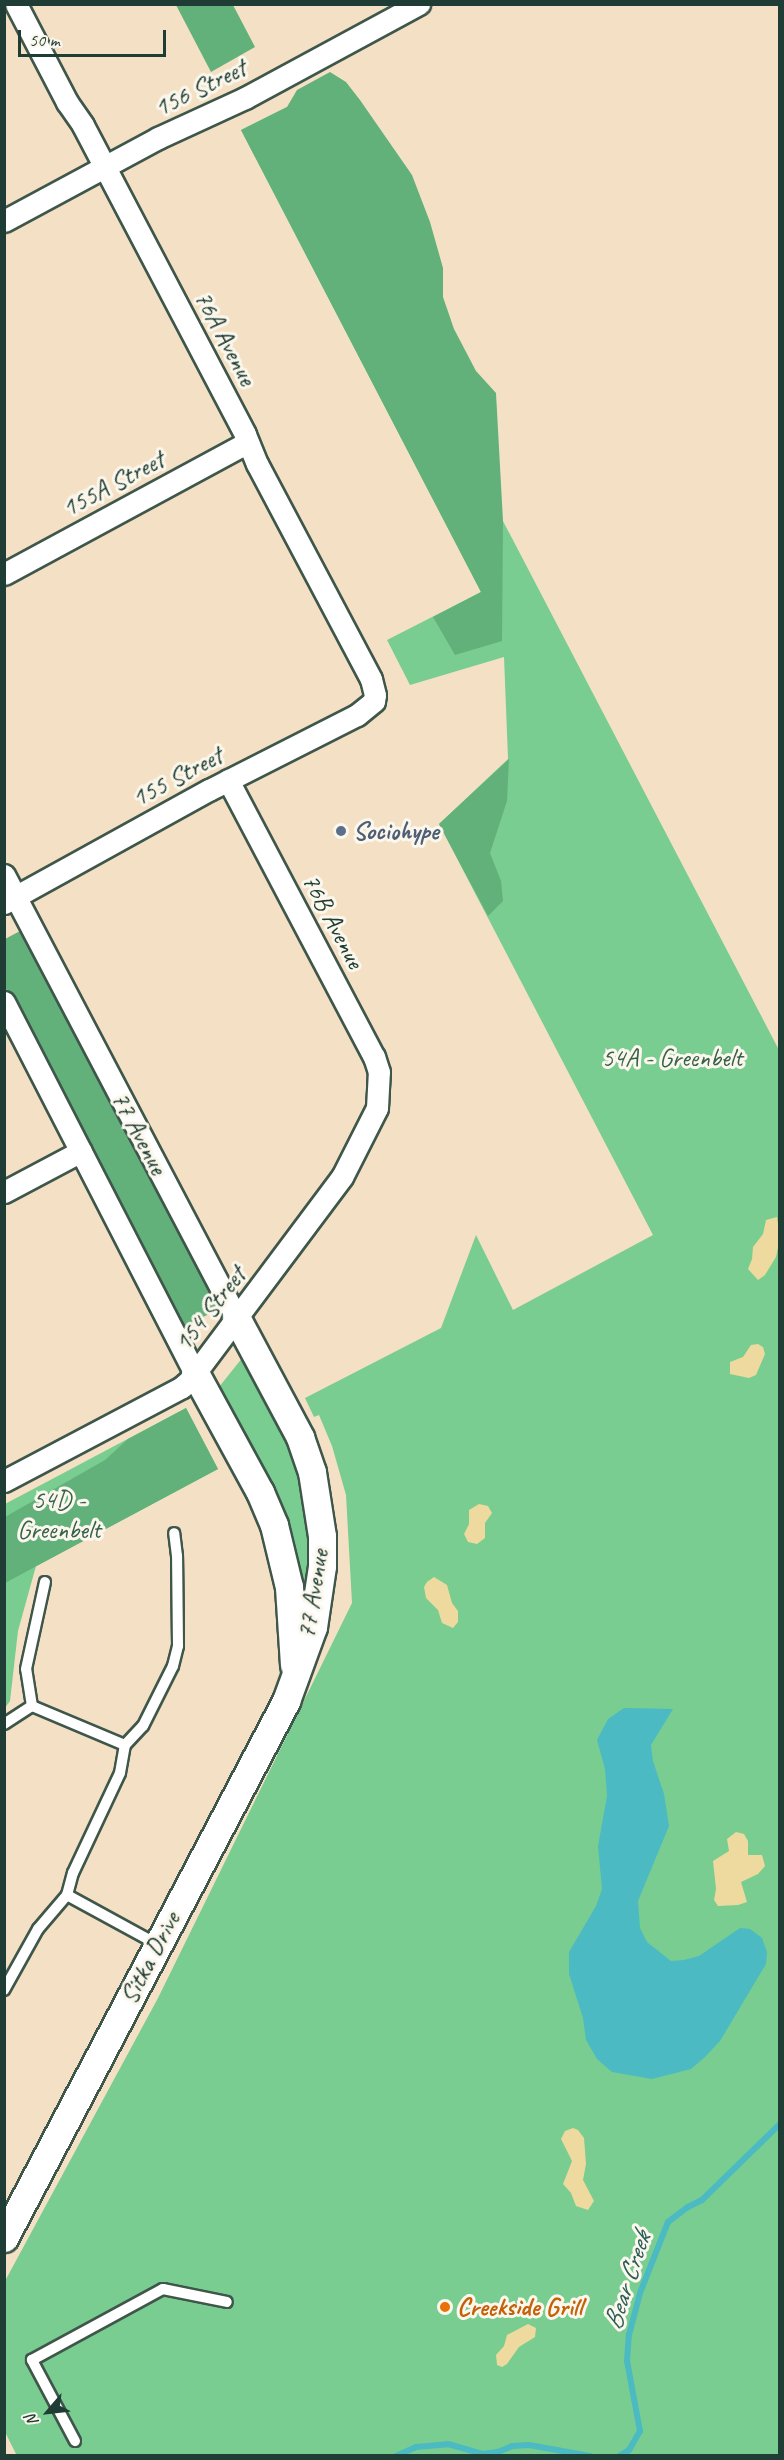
<!DOCTYPE html>
<style>
body{margin:0}
#map{position:relative;width:784px;height:2460px;overflow:hidden;background:#f4e1c5;font-family:Caveat,sans-serif}
div>[style]{position:absolute}
.green>*{inset:0;background:#79cd90}
.forest>*{inset:0;background:#62b07a}
.sand>*{inset:0;background:#eeda9e}
.water>*{inset:0;background:#4bbac2}
.stream>*{height:6px;margin:-3px;padding:0 3px;transform-origin:3px;border-radius:3px;background:#4bbac2}
.roads{filter:drop-shadow(2px 0 #3f564a) drop-shadow(-2px 0 #3f564a) drop-shadow(0 2px #3f564a) drop-shadow(0 -2px #3f564a)}
.service>*{height:10px;margin:-5px;padding:0 5px;transform-origin:5px;border-radius:5px;background:#fff}
.minor>*{height:21px;margin:-10.5px;padding:0 10.5px;transform-origin:10.5px;border-radius:10.5px;background:#fff}
.tertiary>*{height:27px;margin:-13.5px;padding:0 13.5px;transform-origin:13.5px;border-radius:13.5px;background:#fff}
.dots>*{width:16px;height:16px;translate:-50% -50%;box-sizing:border-box;border:3px solid #fbf7ec;border-radius:50%}
span{translate:-50% -50%;white-space:nowrap;text-align:center;line-height:1.15;-webkit-text-stroke:6px #fbf7ec;paint-order:stroke}
.street-label{font-size:26px;color:#1f3d34}
.service-label{font-size:26px;color:#4e5e75;font-weight:700}
.left{translate:0 -50%;text-align:left}
.park-label{font-size:26px;color:#36614b}
.food-label{font-size:26px;color:#c56008;font-weight:700}
.water-label{font-size:27px;color:#2a5c58;font-style:italic}
.frame{position:absolute;inset:0;border:6px solid #1f3d34;pointer-events:none}
.north{position:absolute;left:18px;top:2382px;width:60px;height:60px;-webkit-text-stroke:4px #fbf7ec;paint-order:stroke;rotate:242deg;font-size:16px;font-weight:700;line-height:24px;text-align:center;color:#1f3d34}
.north::after{content:'';display:block;margin:auto;width:21px;height:27px;background:#1f3d34;clip-path:polygon(50% 0,100% 100%,50% 72%,0 100%)}
.scale{position:absolute;left:18px;top:30px;width:148px;height:27px;box-sizing:border-box;border:3px solid #1f3d34;border-top:0;padding-left:8px;font-size:18px;line-height:21px;white-space:nowrap;color:#1f3d34;-webkit-text-stroke:4px #fbf7ec;paint-order:stroke}
</style>
<div id="map">
<div class="green">
<i style="clip-path:polygon(287px 107px,779px 1050px,778px 2456px,17px 2456px,5px 2432px,5px 2281px,158px 1998px,352px 1603px,346px 1495px,332px 1446px,319px 1415px,314px 1417px,305px 1398px,441px 1328px,476px 1235px,513px 1310px,653px 1235px,439px 824px,508px 759px,504px 657px,410px 685px,387px 640px,481px 592px,241px 130px)"></i>
<i style="clip-path:polygon(247px 1352px,293px 1442px,312px 1509px,306px 1628px,215px 1392px)"></i>
<i style="clip-path:polygon(186px 1408px,218px 1469px,36px 1566px,18px 1631px,10px 1701px,5px 1708px,5px 1504px)"></i>
</div>
<div class="forest">
<i style="clip-path:polygon(176px 5px,233px 5px,255px 47px,211px 72px)"></i>
<i style="clip-path:polygon(330px 72px,346px 82px,360px 100px,412px 175px,430px 222px,443px 268px,443px 297px,454px 329px,476px 371px,496px 393px,503px 521px,502px 641px,455px 655px,433px 617px,481px 592px,241px 130px,287px 107px,297px 90px)"></i>
<i style="clip-path:polygon(509px 759px,507px 801px,490px 853px,501px 881px,503px 901px,488px 916px,439px 824px)"></i>
<i style="clip-path:polygon(22px 930px,221px 1308px,183px 1327px,5px 987px,5px 939px)"></i>
<i style="clip-path:polygon(186px 1408px,218px 1469px,5px 1583px,5px 1517px,105px 1460px,128px 1439px)"></i>
</div>
<div class="sand">
<i style="clip-path:polygon(777px 1217px,780px 1238px,776px 1257px,765px 1275px,758px 1280px,748px 1269px,752px 1259px,753px 1247px,763px 1234px,766px 1220px)"></i>
<i style="clip-path:polygon(758px 1344px,763px 1347px,765px 1354px,756px 1375px,749px 1378px,730px 1374px,730px 1362px,743px 1357px,751px 1345px)"></i>
<i style="clip-path:polygon(479px 1504px,488px 1506px,492px 1513px,485px 1523px,485px 1538px,477px 1544px,468px 1542px,464px 1534px,469px 1524px,469px 1510px)"></i>
<i style="clip-path:polygon(434px 1577px,447px 1585px,452px 1603px,458px 1611px,458px 1622px,453px 1628px,442px 1623px,438px 1610px,426px 1598px,424px 1587px,427px 1582px)"></i>
<i style="clip-path:polygon(736px 1832px,744px 1834px,748px 1841px,748px 1855px,762px 1855px,765px 1866px,758px 1874px,741px 1882px,747px 1902px,738px 1905px,718px 1906px,714px 1900px,716px 1889px,713px 1861px,729px 1851px,727px 1839px)"></i>
<i style="clip-path:polygon(573px 2128px,578px 2130px,584px 2138px,586px 2164px,583px 2180px,594px 2201px,588px 2210px,576px 2206px,571px 2193px,563px 2184px,572px 2161px,561px 2139px,565px 2131px)"></i>
<i style="clip-path:polygon(528px 2324px,536px 2328px,535px 2337px,519px 2347px,507px 2364px,502px 2367px,497px 2365px,496px 2355px,504px 2346px,507px 2335px)"></i>
</div>
<div class="water">
<i style="clip-path:polygon(624px 1708px,673px 1709px,651px 1745px,653px 1761px,664px 1794px,669px 1826px,638px 1901px,640px 1928px,647px 1942px,671px 1961px,684px 1960px,699px 1956px,740px 1928px,750px 1929px,762px 1938px,767px 1952px,766px 1964px,720px 2041px,705px 2057px,691px 2069px,652px 2079px,612px 2072px,597px 2059px,586px 2040px,583px 2018px,569px 1974px,569px 1952px,596px 1906px,602px 1889px,598px 1846px,607px 1796px,605px 1769px,597px 1740px,608px 1719px)"></i>
</div>
<div class="stream">
<i style="left:396px;top:2456px;width:22px;rotate:-24deg"></i>
<i style="left:416px;top:2447px;width:32px;rotate:-5deg"></i>
<i style="left:448px;top:2444px;width:35px;rotate:16deg"></i>
<i style="left:482px;top:2454px;width:16px;rotate:-7deg"></i>
<i style="left:498px;top:2452px;width:15px;rotate:-23deg"></i>
<i style="left:512px;top:2446px;width:17px;rotate:-3deg"></i>
<i style="left:529px;top:2445px;width:62px;rotate:10.2deg"></i>
<i style="left:619px;top:2456px;width:12px;rotate:-31deg"></i>
<i style="left:629px;top:2450px;width:22px;rotate:-60deg"></i>
<i style="left:640px;top:2431px;width:71px;rotate:-100.5deg"></i>
<i style="left:627px;top:2361px;width:26px;rotate:-86deg"></i>
<i style="left:629px;top:2335px;width:43px;rotate:-75.3deg"></i>
<i style="left:640px;top:2293px;width:76px;rotate:-68.5deg"></i>
<i style="left:668px;top:2222px;width:25px;rotate:-37deg"></i>
<i style="left:688px;top:2207px;width:16px;rotate:-27deg"></i>
<i style="left:702px;top:2200px;width:109px;rotate:-44.3deg"></i>
</div>
<div class="roads">
<div class="service">
<i style="left:32px;top:1706px;width:101px;rotate:22.8deg"></i>
<i style="left:4px;top:1724px;width:33px;rotate:-33deg"></i>
<i style="left:32px;top:1706px;width:37px;rotate:-99deg"></i>
<i style="left:26px;top:1669px;width:89px;rotate:-77.7deg"></i>
<i style="left:67px;top:1895px;width:102px;rotate:28.6deg"></i>
<i style="left:4px;top:1990px;width:70px;rotate:-60.9deg"></i>
<i style="left:38px;top:1929px;width:45px;rotate:-49.5deg"></i>
<i style="left:67px;top:1895px;width:23px;rotate:-75deg"></i>
<i style="left:73px;top:1873px;width:110px;rotate:-64.8deg"></i>
<i style="left:120px;top:1773px;width:28px;rotate:-80deg"></i>
<i style="left:125px;top:1745px;width:26px;rotate:-47deg"></i>
<i style="left:143px;top:1726px;width:67px;rotate:-63.4deg"></i>
<i style="left:173px;top:1666px;width:21px;rotate:-76deg"></i>
<i style="left:178px;top:1646px;width:90px;rotate:-90.6deg"></i>
<i style="left:177px;top:1556px;width:23px;rotate:-97deg"></i>
<i style="left:75px;top:2441px;width:92px;rotate:-118deg"></i>
<i style="left:32px;top:2360px;width:149px;rotate:-28.5deg"></i>
<i style="left:163px;top:2289px;width:65px;rotate:11.5deg"></i>
</div>
<div class="minor">
<i style="left:4px;top:221px;width:175px;rotate:-28.3deg"></i>
<i style="left:158px;top:138px;width:96px;rotate:-24.7deg"></i>
<i style="left:245px;top:98px;width:198px;rotate:-28.4deg"></i>
<i style="left:4px;top:574px;width:277px;rotate:-28.4deg"></i>
<i style="left:4px;top:875px;width:499px;rotate:62.3deg"></i>
<i style="left:4px;top:903px;width:234px;rotate:-28.9deg"></i>
<i style="left:209px;top:790px;width:166px;rotate:-26.9deg"></i>
<i style="left:357px;top:715px;width:22px;rotate:-39deg"></i>
<i style="left:374px;top:701px;width:6px;rotate:-81deg"></i>
<i style="left:375px;top:695px;width:16px;rotate:-104deg"></i>
<i style="left:371px;top:679px;width:243px;rotate:-117.9deg"></i>
<i style="left:257px;top:464px;width:32px;rotate:-112deg"></i>
<i style="left:245px;top:434px;width:349px;rotate:-117.7deg"></i>
<i style="left:83px;top:125px;width:28px;rotate:-125deg"></i>
<i style="left:67px;top:102px;width:110px;rotate:-117.5deg"></i>
<i style="left:4px;top:1002px;width:417px;rotate:62.8deg"></i>
<i style="left:4px;top:1192px;width:87px;rotate:-28deg"></i>
<i style="left:4px;top:1481px;width:201px;rotate:-27.8deg"></i>
<i style="left:182px;top:1387px;width:11px;rotate:-41deg"></i>
<i style="left:190px;top:1380px;width:254px;rotate:-53.2deg"></i>
<i style="left:342px;top:1177px;width:77px;rotate:-63.1deg"></i>
<i style="left:377px;top:1108px;width:36px;rotate:-87deg"></i>
<i style="left:379px;top:1072px;width:16px;rotate:-108deg"></i>
<i style="left:374px;top:1057px;width:313px;rotate:-117.8deg"></i>
</div>
<div class="tertiary">
<i style="left:195px;top:1373px;width:136px;rotate:61.4deg"></i>
<i style="left:260px;top:1492px;width:36px;rotate:67deg"></i>
<i style="left:274px;top:1525px;width:64px;rotate:76.4deg"></i>
<i style="left:289px;top:1587px;width:78px;rotate:86.3deg"></i>
<i style="left:4px;top:2238px;width:607px;rotate:-62.29deg"></i>
<i style="left:286px;top:1701px;width:79px;rotate:-70deg"></i>
<i style="left:313px;top:1627px;width:62px;rotate:-81.6deg"></i>
<i style="left:322px;top:1566px;width:30px;rotate:-90deg"></i>
<i style="left:322px;top:1536px;width:65px;rotate:-98.9deg"></i>
<i style="left:312px;top:1472px;width:37px;rotate:-109deg"></i>
<i style="left:300px;top:1437px;width:136px;rotate:-118.1deg"></i>
</div>
</div>
<div class="dots">
<i style="left:341px;top:831px;background:#5c6f8a"></i>
<i style="left:445px;top:2307px;background:#e8710a"></i>
</div>
<div class="street-label">
<span style="left:200px;top:88px;rotate:-26deg">156 Street</span>
<span style="left:225px;top:338px;rotate:62deg">76A Avenue</span>
<span style="left:113px;top:484px;rotate:-28deg">155A Street</span>
<span style="left:177px;top:777px;rotate:-28deg">155 Street</span>
<span style="left:333px;top:921px;rotate:62deg">76B Avenue</span>
<span style="left:139px;top:1133px;rotate:62deg">77 Avenue</span>
<span style="left:210px;top:1309px;rotate:-52deg">154 Street</span>
<span style="left:313px;top:1594px;rotate:-81deg">77 Avenue</span>
<span style="left:150px;top:1958px;rotate:-62deg">Sitka Drive</span>
</div>
<div class="service-label">
<span class="left" style="left:353px;top:831px">Sociohype</span>
</div>
<div class="park-label">
<span style="left:672px;top:1058px">54A - Greenbelt</span>
<span style="left:59px;top:1515px">54D -<br>Greenbelt</span>
</div>
<div class="food-label">
<span class="left" style="left:457px;top:2307px">Creekside Grill</span>
</div>
<div class="water-label">
<span style="left:627px;top:2281px;rotate:-72deg">Bear Creek</span>
</div>
<div class="frame"></div>
<div class="north">N</div>
<div class="scale">50 m</div>
</div>
